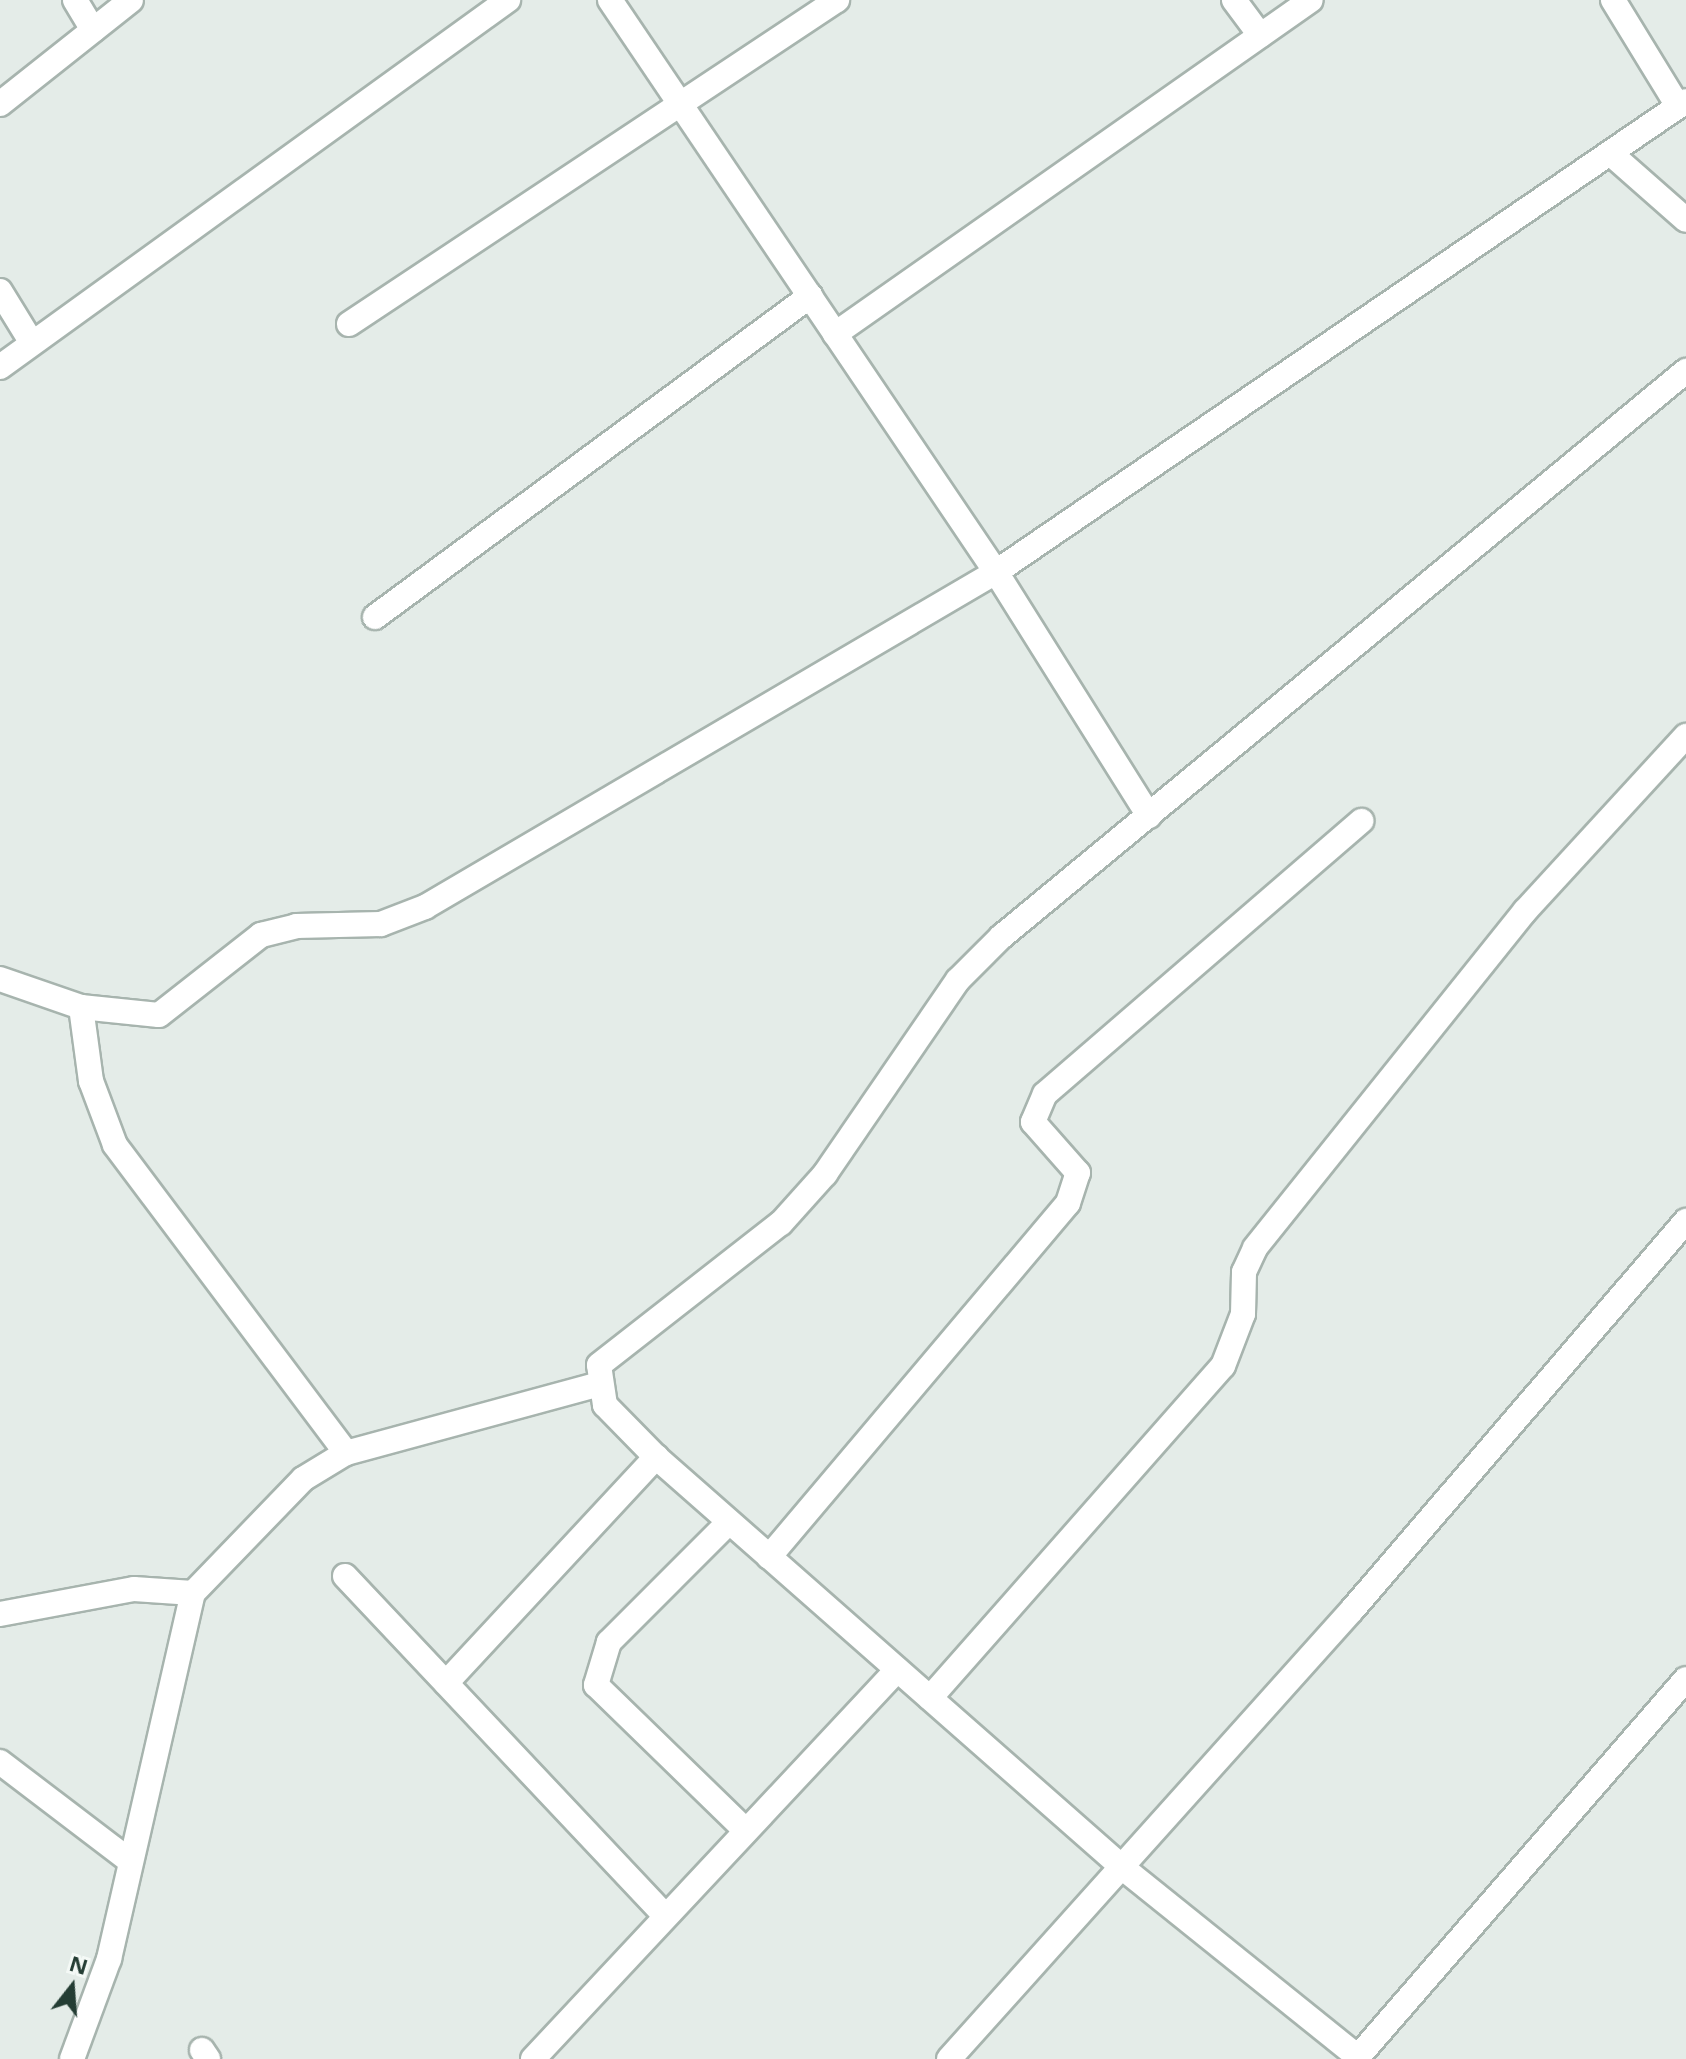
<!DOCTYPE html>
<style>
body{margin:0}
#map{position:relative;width:1686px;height:2059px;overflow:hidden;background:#e4ece8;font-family:"Noto Sans",sans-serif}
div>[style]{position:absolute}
.roads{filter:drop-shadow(2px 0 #a7b4ae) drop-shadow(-2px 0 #a7b4ae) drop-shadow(0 2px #a7b4ae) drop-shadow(0 -2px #a7b4ae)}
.minor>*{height:24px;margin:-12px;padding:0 12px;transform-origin:12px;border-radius:12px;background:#fff}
span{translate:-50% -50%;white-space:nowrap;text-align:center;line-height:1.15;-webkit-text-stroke:8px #f4f9f6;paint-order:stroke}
.north{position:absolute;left:32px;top:1947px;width:80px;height:80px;-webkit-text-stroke:6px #f4f9f6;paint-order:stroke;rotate:17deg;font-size:22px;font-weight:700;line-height:32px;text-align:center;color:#243d34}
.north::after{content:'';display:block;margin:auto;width:28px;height:36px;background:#243d34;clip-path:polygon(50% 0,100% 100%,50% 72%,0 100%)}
</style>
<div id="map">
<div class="roads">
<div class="minor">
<i style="left:75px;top:0;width:35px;rotate:59deg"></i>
<i style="left:610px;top:0;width:690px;rotate:55.99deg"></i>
<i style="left:996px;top:572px;width:835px;rotate:-34.32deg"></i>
<i style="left:1234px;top:0;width:44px;rotate:53.4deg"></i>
<i style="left:1613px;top:0;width:124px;rotate:58.5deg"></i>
<i style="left:0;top:104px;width:167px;rotate:-38.4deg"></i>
<i style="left:1610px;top:153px;width:101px;rotate:41.4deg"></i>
<i style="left:0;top:291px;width:61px;rotate:58.4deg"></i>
<i style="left:349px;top:324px;width:586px;rotate:-33.58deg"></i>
<i style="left:835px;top:334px;width:581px;rotate:-35.06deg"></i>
<i style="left:0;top:367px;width:627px;rotate:-35.85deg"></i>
<i style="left:375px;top:617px;width:541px;rotate:-36.42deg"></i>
<i style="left:0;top:979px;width:86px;rotate:19.1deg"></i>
<i style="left:81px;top:1007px;width:78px;rotate:5.9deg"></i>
<i style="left:159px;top:1015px;width:130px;rotate:-38.1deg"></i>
<i style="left:261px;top:935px;width:36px;rotate:-14deg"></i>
<i style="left:296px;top:926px;width:85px;rotate:-1.3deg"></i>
<i style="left:381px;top:924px;width:47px;rotate:-21.1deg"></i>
<i style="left:425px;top:907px;width:662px;rotate:-30.4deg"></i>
<i style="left:996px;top:572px;width:288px;rotate:57.9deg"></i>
<i style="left:81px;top:1007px;width:75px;rotate:82.3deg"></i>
<i style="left:91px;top:1081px;width:68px;rotate:69.4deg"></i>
<i style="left:115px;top:1145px;width:385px;rotate:53.1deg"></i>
<i style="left:729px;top:1522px;width:170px;rotate:135deg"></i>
<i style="left:609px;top:1642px;width:45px;rotate:106.8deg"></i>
<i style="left:596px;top:1685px;width:209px;rotate:44.2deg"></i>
<i style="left:769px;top:1557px;width:463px;rotate:-49.8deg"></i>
<i style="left:1068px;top:1203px;width:32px;rotate:-72deg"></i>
<i style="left:1078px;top:1173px;width:68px;rotate:-131.4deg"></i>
<i style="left:1033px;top:1122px;width:30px;rotate:-67deg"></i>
<i style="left:1045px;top:1094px;width:418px;rotate:-40.8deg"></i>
<i style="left:345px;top:1576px;width:466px;rotate:46.7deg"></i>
<i style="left:0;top:1614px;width:136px;rotate:-10.6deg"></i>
<i style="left:134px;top:1589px;width:59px;rotate:3.9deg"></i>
<i style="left:446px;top:1683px;width:309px;rotate:-47.1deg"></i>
<i style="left:930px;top:1698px;width:443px;rotate:-48.6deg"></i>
<i style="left:1223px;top:1366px;width:56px;rotate:-69deg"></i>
<i style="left:1243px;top:1314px;width:42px;rotate:-88.6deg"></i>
<i style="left:1244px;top:1272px;width:26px;rotate:-65deg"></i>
<i style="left:1255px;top:1248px;width:432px;rotate:-51.3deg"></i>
<i style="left:1525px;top:911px;width:238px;rotate:-47.4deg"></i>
<i style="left:0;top:1762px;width:163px;rotate:37.3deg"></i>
<i style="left:202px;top:2050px;width:11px;rotate:56deg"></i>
<i style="left:1358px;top:2057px;width:303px;rotate:-141.2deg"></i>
<i style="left:1122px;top:1867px;width:621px;rotate:-138.66deg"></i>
<i style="left:656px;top:1457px;width:73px;rotate:-134.4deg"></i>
<i style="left:605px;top:1405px;width:40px;rotate:-98.5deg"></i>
<i style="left:599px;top:1365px;width:231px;rotate:-38deg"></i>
<i style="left:781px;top:1223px;width:66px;rotate:-48.1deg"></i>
<i style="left:825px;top:1174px;width:235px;rotate:-55.6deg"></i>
<i style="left:958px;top:980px;width:61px;rotate:-45deg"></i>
<i style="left:1001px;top:937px;width:889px;rotate:-39.57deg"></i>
<i style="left:72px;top:2059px;width:107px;rotate:-69.7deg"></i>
<i style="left:109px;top:1959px;width:376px;rotate:-77.1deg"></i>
<i style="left:193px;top:1593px;width:158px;rotate:-46deg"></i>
<i style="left:303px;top:1479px;width:50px;rotate:-31.2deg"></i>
<i style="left:346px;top:1453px;width:260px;rotate:-15.2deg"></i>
<i style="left:533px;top:2059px;width:533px;rotate:-46.9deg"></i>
<i style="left:949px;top:2059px;width:603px;rotate:-48.09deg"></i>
<i style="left:1352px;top:1610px;width:513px;rotate:-49.35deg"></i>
<i style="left:1356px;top:2059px;width:503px;rotate:-49.03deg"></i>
</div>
</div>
<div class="north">N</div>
</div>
